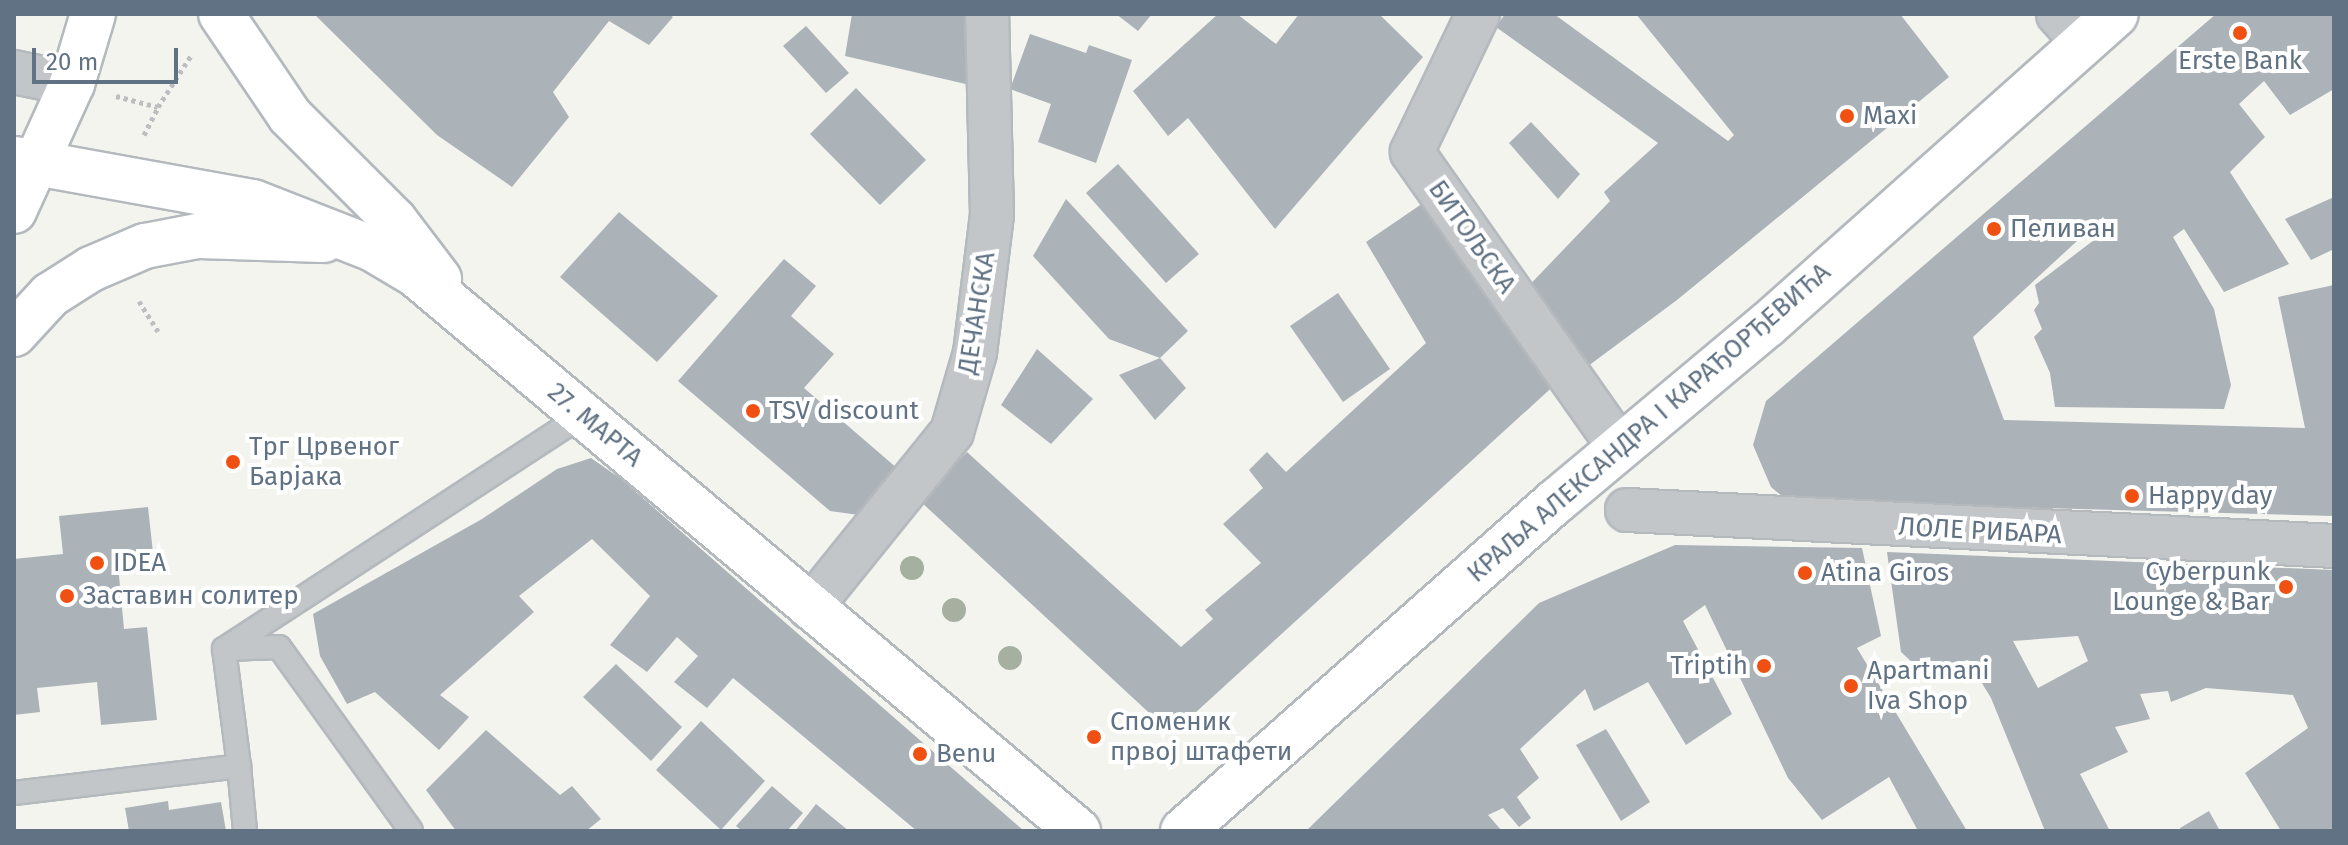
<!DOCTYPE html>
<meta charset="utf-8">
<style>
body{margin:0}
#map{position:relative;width:2348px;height:845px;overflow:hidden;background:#f4f4ef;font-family:"Fira Sans",sans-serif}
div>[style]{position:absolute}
.building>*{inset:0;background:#abb2b8}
.path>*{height:5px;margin-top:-2.5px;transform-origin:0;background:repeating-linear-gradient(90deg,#bcbec0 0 4px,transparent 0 8px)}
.roads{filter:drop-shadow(2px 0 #b4b9be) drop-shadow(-2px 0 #b4b9be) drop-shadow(0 2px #b4b9be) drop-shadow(0 -2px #b4b9be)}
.lane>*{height:22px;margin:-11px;padding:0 11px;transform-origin:11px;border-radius:11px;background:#c2c6c9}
.street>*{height:42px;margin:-21px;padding:0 21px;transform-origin:21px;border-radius:21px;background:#c2c6c9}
.secondary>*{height:44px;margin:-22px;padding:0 22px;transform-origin:22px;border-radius:22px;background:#fff}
.trees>*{width:24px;height:24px;margin:-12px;border-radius:50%;background:#a5b0a0}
.dots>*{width:22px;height:22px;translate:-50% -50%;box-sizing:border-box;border:4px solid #fff;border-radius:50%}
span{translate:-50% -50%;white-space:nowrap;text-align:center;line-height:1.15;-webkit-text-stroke:8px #fff;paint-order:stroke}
.poi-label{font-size:26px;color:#607283}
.left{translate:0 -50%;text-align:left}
.right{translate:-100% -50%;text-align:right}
.street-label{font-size:26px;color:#607283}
.frame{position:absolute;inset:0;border:16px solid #607283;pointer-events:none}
.scale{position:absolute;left:32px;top:48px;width:146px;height:36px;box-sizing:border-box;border:4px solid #607283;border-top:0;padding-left:10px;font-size:24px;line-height:28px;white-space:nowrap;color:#607283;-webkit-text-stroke:6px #fff;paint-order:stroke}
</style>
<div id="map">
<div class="building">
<i style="clip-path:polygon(314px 14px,669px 14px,673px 17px,649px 45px,609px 21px,553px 92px,569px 117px,512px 187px,437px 135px)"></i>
<i style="clip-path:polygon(852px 14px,965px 14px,970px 85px,845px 56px)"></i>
<i style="clip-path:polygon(1116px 14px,1152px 14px,1138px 31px)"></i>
<i style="clip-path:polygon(1218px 14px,1237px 14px,1276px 44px,1299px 14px,1379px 14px,1423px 57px,1275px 229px,1188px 118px,1168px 136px,1133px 91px)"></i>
<i style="clip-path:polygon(1505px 14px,1554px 14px,1728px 141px,1734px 135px,1636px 14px,1900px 14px,1949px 77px,1677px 300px,1576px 375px,1519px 296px,1610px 201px,1604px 192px,1658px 143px,1496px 27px)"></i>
<i style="clip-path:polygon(2216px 14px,2334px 14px,2334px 89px,2290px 115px,2264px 81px,2239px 104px,2265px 137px,2230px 172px,2289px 264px,2224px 292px,2184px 229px,2173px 237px,2214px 309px,2231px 385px,2224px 409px,2055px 407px,2050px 373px,2034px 337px,2042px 329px,2034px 310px,2039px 303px,2035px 285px,2111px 227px,2103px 217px,1973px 337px,2004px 420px,2305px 428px,2278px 297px,2334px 285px,2334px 516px,1788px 501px,1771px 487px,1753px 445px,1766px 401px)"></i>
<i style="clip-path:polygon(806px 26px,849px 73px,826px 93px,783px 46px)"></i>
<i style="clip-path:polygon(1030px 34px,1086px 53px,1089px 45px,1132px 60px,1096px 163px,1038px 142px,1051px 104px,1010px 89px)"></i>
<i style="clip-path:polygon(856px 88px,926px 160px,880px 205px,810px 134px)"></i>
<i style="clip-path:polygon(1531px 122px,1580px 174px,1558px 199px,1509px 143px)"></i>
<i style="clip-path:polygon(1118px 164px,1199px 254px,1166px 283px,1086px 193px)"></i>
<i style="clip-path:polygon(2334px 197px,2334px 249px,2311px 260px,2285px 219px)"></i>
<i style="clip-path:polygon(1066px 199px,1188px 331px,1160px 358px,1109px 339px,1033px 256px)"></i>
<i style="clip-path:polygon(1429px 199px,1559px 381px,1172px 734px,920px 501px,967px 452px,1181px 647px,1213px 619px,1205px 610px,1261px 563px,1223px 524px,1263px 488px,1249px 470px,1267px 452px,1286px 472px,1426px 343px,1366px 242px)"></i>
<i style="clip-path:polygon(619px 212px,718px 296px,657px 362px,560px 277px)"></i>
<i style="clip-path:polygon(784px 259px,816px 286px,791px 316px,834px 354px,804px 388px,898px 469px,859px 515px,830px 511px,678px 381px)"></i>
<i style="clip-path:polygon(1338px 293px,1390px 369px,1343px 402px,1290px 326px)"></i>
<i style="clip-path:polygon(1037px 349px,1093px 399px,1051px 444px,1001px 405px)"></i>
<i style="clip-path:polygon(1160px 358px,1186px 388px,1155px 420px,1119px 375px)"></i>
<i style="clip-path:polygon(591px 458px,621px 479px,1024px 831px,917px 831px,733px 678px,707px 708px,674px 682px,698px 656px,677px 637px,647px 672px,610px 645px,650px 596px,592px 539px,519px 596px,534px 612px,440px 695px,469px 717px,439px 750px,375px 692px,347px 704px,320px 656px,313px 614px,482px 519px,557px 469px)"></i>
<i style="clip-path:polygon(148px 507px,154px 562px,118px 565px,124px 629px,147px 627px,157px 720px,101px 725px,97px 682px,37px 688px,40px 712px,14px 715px,14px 559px,63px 554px,59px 516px)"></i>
<i style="clip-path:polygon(1675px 545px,1862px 548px,1881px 636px,1857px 648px,1967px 831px,1918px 831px,1889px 777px,1822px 820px,1788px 778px,1705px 605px,1683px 621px,1732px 714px,1686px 745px,1648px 682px,1594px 711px,1585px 689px,1520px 749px,1539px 778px,1517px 797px,1531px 818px,1519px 827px,1503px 808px,1488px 815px,1502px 831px,1306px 831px,1539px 603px)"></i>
<i style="clip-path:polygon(evenodd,1887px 552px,2334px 570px,2334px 831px,2281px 831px,2245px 773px,2308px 728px,2293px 695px,2206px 688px,2171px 702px,2168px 691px,2140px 694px,2150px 719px,2115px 727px,2128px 752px,2080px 774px,2110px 831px,2045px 831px,1991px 698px,1968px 660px,1932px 668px,1914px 664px,1901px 652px,1887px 552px,2078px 636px,2088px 661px,2038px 688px,2013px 641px,2078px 636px)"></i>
<i style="clip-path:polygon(616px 664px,682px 727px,651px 761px,583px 697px)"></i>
<i style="clip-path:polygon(701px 721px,765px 781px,721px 830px,656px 770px)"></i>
<i style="clip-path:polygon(1606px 729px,1650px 802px,1621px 821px,1576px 745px)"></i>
<i style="clip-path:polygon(486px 730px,560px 795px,572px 786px,601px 819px,586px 831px,456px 831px,426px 790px)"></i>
<i style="clip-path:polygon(772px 786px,803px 813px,787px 831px,742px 831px,736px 826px)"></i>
<i style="clip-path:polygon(168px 801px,169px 810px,221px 802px,226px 831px,129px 831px,125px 808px)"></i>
<i style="clip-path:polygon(816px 804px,849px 831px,795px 831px)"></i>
<i style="clip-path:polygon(2209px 811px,2220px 831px,2181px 831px,2180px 828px)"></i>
</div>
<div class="path">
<i style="left:116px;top:96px;width:43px;rotate:14.7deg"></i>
<i style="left:158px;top:107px;width:63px;rotate:-57.3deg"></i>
<i style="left:144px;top:135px;width:31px;rotate:-63deg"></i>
<i style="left:139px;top:301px;width:36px;rotate:58deg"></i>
</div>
<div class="roads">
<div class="lane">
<i style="left:227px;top:649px;width:52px;rotate:-2.2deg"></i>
<i style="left:279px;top:647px;width:226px;rotate:54.3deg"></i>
<i style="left:239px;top:766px;width:118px;rotate:-97.3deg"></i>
<i style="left:224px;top:649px;width:429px;rotate:-33.1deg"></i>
<i style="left:14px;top:793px;width:227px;rotate:-6.8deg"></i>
<i style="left:239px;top:766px;width:65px;rotate:84.7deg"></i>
</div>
<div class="street">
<i style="left:1478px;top:14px;width:153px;rotate:115.6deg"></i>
<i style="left:1412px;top:152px;width:362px;rotate:54.9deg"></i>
<i style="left:2058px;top:14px;width:39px;rotate:48deg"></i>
<i style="left:14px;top:72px;width:59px;rotate:11.7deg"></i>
<i style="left:1627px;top:510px;width:708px;rotate:2.91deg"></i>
<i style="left:810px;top:608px;width:226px;rotate:-51.1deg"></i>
<i style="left:952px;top:432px;width:82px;rotate:-73.8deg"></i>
<i style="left:975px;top:353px;width:139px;rotate:-83deg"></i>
<i style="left:992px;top:215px;width:201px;rotate:-91.4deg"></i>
</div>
<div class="secondary">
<i style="left:221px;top:14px;width:123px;rotate:55.9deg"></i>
<i style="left:290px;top:116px;width:148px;rotate:45deg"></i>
<i style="left:395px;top:221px;width:73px;rotate:52.8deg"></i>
<i style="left:14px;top:159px;width:243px;rotate:10.2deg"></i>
<i style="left:253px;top:202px;width:129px;rotate:21.4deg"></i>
<i style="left:373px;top:249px;width:49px;rotate:30.8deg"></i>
<i style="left:415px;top:274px;width:866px;rotate:40.03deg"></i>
<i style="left:14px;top:211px;width:140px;rotate:-65.5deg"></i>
<i style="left:72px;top:84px;width:73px;rotate:-73.3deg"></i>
<i style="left:14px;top:334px;width:53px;rotate:-47.3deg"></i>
<i style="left:50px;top:295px;width:49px;rotate:-32.4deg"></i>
<i style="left:91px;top:269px;width:59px;rotate:-23.1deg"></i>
<i style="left:145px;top:246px;width:54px;rotate:-10.7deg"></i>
<i style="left:198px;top:236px;width:126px;rotate:1.8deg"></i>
<i style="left:1183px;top:831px;width:497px;rotate:-41.5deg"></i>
<i style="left:1555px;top:502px;width:276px;rotate:-39.9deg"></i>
<i style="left:1767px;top:325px;width:467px;rotate:-41.7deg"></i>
</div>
</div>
<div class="trees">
<i style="left:912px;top:568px"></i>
<i style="left:954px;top:610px"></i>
<i style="left:1010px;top:658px"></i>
</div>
<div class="dots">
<i style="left:2240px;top:33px;background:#f05113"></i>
<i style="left:1847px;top:116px;background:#f05113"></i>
<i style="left:1994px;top:229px;background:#f05113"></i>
<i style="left:753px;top:411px;background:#f05113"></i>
<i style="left:233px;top:462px;background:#f05113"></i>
<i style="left:2132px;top:496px;background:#f05113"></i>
<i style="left:97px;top:563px;background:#f05113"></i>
<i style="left:1805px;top:573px;background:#f05113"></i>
<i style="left:2286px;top:587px;background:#f05113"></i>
<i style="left:67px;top:596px;background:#f05113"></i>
<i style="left:1764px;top:666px;background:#f05113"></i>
<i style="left:1851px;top:686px;background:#f05113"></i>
<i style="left:1094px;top:737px;background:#f05113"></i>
<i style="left:920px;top:754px;background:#f05113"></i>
</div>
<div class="poi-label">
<span style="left:2240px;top:61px">Erste Bank</span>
<span class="left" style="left:1863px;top:116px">Maxi</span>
<span class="left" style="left:2010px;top:229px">Пеливан</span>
<span class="left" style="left:769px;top:411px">TSV discount</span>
<span class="left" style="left:249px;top:462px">Трг Црвеног<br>Барјака</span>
<span class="left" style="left:2148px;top:496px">Happy day</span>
<span class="left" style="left:113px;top:563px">IDEA</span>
<span class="right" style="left:2270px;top:587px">Cyberpunk<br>Lounge &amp; Bar</span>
<span class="left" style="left:1821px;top:573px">Atina Giros</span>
<span class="left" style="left:83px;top:596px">Заставин солитер</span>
<span class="right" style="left:1748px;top:666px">Triptih</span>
<span class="left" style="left:1867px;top:686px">Apartmani<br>Iva Shop</span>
<span class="left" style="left:1110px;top:737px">Споменик<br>првој штафети</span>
<span class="left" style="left:936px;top:754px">Benu</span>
</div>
<div class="street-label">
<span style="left:1472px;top:237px;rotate:55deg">БИТОЉСКА</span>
<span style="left:977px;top:313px;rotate:-81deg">ДЕЧАНСКА</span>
<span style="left:1649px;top:423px;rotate:-41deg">КРАЉА АЛЕКСАНДРА I КАРАЂОРЂЕВИЋА</span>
<span style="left:595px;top:425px;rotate:40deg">27. МАРТА</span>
<span style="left:1980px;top:531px;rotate:3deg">ЛОЛЕ РИБАРА</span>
</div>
<div class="frame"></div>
<div class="scale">20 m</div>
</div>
